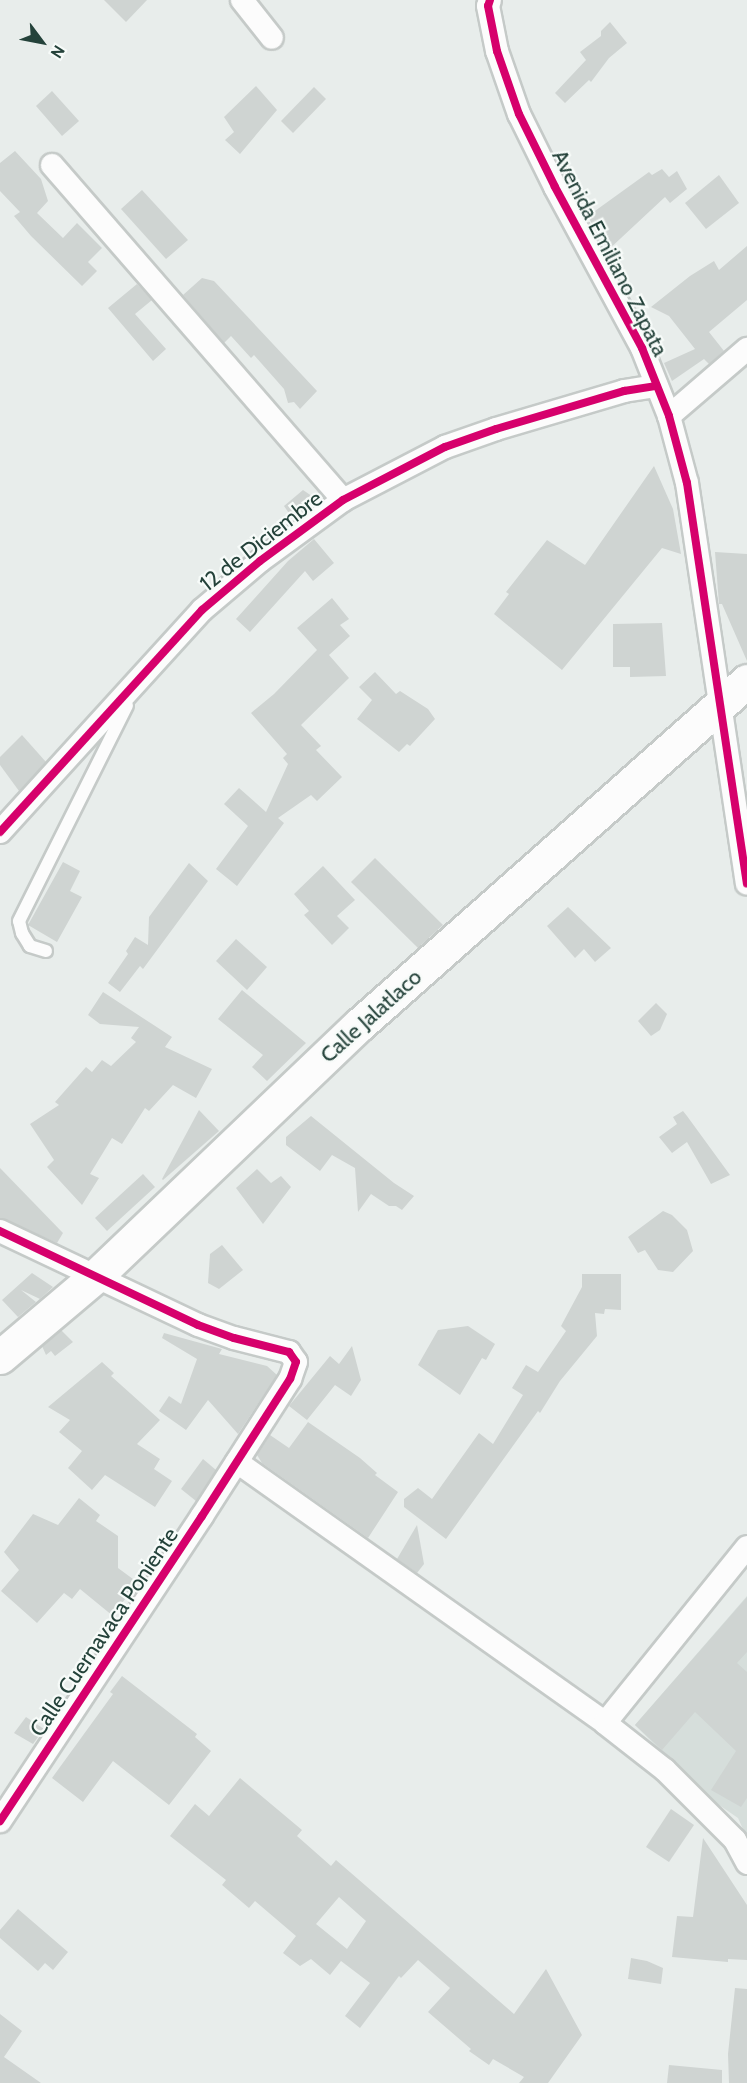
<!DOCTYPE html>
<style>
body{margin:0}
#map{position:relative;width:747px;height:2083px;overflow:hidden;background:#e8edeb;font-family:Cabin,sans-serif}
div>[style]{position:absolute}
.built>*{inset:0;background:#d6dedb}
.building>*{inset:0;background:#cfd4d2}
.roads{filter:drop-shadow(2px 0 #c5cac8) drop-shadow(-2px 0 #c5cac8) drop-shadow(0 2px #c5cac8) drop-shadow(0 -2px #c5cac8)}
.lane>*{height:12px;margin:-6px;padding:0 6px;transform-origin:6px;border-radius:6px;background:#fcfcfc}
.street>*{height:22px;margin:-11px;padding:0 11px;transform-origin:11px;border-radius:11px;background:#fcfcfc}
.secondary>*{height:33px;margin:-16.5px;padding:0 16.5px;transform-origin:16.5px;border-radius:16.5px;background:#fcfcfc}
.cycleway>*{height:8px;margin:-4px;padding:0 4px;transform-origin:4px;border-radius:4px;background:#d6006c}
span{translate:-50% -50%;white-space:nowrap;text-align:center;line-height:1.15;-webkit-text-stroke:4.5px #f7fbf9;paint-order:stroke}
.street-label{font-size:22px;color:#24423a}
.north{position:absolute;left:12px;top:12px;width:60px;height:60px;-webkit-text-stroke:4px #f7fbf9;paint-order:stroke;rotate:122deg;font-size:16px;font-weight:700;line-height:24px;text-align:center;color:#24423a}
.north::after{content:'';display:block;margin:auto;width:21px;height:27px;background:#24423a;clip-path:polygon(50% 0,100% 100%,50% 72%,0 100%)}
</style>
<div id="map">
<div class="built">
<i style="clip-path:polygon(747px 1596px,747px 1838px,738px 1818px,706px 1796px,635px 1725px)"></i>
</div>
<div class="building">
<i style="clip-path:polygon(104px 0,147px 0,126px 22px)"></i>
<i style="clip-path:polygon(610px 22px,627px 43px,609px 58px,591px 82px,589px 80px,565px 103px,555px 93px,586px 60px,580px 52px,601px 36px,601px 31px)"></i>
<i style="clip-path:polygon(256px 86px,277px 110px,240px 154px,225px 140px,234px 132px,224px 117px)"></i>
<i style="clip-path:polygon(314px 87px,326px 99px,293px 133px,281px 121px)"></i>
<i style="clip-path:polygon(52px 91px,79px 121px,62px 136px,36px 106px)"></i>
<i style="clip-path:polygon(15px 151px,41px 179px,48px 201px,37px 213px,63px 238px,77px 223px,102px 248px,88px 262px,97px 271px,82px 286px,31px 236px,14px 216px,20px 212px,0 191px,0 163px)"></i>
<i style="clip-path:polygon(662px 169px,669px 177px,677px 171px,687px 189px,670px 203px,665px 197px,606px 252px,588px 216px,649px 172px,652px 175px)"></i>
<i style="clip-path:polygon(719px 175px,739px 203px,706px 229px,685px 203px)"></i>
<i style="clip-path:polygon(142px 190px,188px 240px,166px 259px,121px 209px)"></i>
<i style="clip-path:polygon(747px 246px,747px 300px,709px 332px,724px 351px,709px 364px,704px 359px,672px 381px,664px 363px,695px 349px,669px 316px,651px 307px,690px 276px,714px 261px,719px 270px)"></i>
<i style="clip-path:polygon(202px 278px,214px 281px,317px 391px,300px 409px,294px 402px,288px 403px,284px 389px,254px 355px,251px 358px,231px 336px,224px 343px,183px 295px)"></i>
<i style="clip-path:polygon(137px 284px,152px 300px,135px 314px,166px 349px,153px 361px,108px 308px)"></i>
<i style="clip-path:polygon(654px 466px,673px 509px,681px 554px,662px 548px,562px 670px,494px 614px,509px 594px,506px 592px,547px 540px,585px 565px)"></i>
<i style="clip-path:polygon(303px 490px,319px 501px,293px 519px,284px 506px)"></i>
<i style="clip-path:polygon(314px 539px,334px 563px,313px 581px,305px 571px,250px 632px,236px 619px,288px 561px)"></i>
<i style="clip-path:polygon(715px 552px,747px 554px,747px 661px,722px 604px,719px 604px)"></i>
<i style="clip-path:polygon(332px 598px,349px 619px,340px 625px,350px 636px,329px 655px,349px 678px,301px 725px,321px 746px,316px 750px,342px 777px,317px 801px,311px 795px,278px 818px,284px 823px,237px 886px,216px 869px,248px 826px,224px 804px,239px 788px,266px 812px,288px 764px,283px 758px,287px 754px,251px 713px,274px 694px,317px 650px,297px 628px)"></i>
<i style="clip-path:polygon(662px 623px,666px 676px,630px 677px,630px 667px,613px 667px,613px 624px)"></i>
<i style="clip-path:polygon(375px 672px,396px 694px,400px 691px,428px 709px,435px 719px,410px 746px,407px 744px,399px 752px,357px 719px,372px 700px,359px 687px)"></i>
<i style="clip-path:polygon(22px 735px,46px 762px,19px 791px,0 765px,0 757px)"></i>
<i style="clip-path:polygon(375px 858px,443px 925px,418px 948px,351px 882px)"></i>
<i style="clip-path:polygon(63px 862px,80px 871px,70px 891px,82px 897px,57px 942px,28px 925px)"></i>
<i style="clip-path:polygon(189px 863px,208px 881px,143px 969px,140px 966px,120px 992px,108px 983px,128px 954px,126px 951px,135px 937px,148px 945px,149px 917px)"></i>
<i style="clip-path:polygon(323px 866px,355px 900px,337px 916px,349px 928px,332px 945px,304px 915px,309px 911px,294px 894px)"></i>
<i style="clip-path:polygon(568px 907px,611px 948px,595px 962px,584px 949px,575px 958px,547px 926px)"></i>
<i style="clip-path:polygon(236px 939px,267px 967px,247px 990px,216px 961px)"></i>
<i style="clip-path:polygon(242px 990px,306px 1043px,267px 1081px,252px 1067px,263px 1055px,218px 1019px)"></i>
<i style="clip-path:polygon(103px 992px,172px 1037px,165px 1047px,212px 1069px,196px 1098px,173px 1085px,149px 1111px,145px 1108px,122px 1144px,112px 1138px,90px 1174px,99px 1178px,82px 1205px,47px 1167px,54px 1160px,30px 1124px,59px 1105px,55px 1102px,86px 1067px,92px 1072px,102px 1060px,111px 1066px,136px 1042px,131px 1038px,139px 1027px,100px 1024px,88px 1015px)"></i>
<i style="clip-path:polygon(656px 1003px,667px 1014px,660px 1030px,651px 1036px,638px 1021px)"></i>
<i style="clip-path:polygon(199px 1110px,219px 1131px,163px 1180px,162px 1179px)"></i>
<i style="clip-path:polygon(683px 1111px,687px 1116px,730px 1175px,711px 1184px,687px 1142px,672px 1153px,659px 1137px,677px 1124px,673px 1117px)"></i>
<i style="clip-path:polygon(311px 1116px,394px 1183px,414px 1196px,402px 1210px,396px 1206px,389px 1206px,371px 1194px,358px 1212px,355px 1168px,332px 1155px,320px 1171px,286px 1145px,286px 1137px)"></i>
<i style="clip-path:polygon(0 1168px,63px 1233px,57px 1243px,0 1218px)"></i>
<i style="clip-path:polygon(257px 1169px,271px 1183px,281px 1176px,291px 1187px,263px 1224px,236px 1188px)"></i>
<i style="clip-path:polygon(143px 1174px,155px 1187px,107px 1231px,95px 1218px)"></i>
<i style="clip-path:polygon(663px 1211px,672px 1215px,687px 1230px,693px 1251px,673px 1272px,658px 1270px,645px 1250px,638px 1253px,628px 1237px)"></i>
<i style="clip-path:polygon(222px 1245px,243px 1270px,219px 1289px,208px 1283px,210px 1254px)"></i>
<i style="clip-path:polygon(32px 1273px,53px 1287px,40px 1299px,21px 1290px,36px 1302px,18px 1317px,2px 1300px)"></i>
<i style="clip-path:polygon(582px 1274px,621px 1274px,621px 1310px,605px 1309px,604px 1314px,595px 1313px,597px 1336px,560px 1381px,540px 1413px,538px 1411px,446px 1539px,404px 1507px,404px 1499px,418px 1488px,432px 1499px,479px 1433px,493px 1444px,523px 1395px,512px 1388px,526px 1365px,538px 1372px,566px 1331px,561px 1326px,582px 1287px)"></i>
<i style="clip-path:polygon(468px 1326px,495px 1344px,486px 1360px,482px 1358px,460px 1395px,418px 1365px,438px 1330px)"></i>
<i style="clip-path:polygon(61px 1330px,73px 1342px,55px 1356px,51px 1351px,46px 1355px,42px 1346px)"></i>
<i style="clip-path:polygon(164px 1333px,222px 1349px,219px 1354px,267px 1366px,277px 1375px,238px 1434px,208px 1400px,186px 1430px,159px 1411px,169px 1396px,181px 1404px,197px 1359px,162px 1338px)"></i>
<i style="clip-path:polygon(352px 1346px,361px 1380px,351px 1396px,335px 1385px,307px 1420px,289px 1406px,330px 1356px,339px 1364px)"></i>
<i style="clip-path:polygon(102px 1362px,114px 1373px,111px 1376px,160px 1420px,137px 1444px,160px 1459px,154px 1469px,172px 1481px,155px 1507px,105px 1475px,92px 1490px,68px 1468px,82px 1451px,59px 1432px,70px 1420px,48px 1407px)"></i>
<i style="clip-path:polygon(308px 1422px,360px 1458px,377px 1473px,375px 1475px,398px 1492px,368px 1538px,262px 1463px,257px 1455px,270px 1435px,289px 1448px)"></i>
<i style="clip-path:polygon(203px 1459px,216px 1470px,196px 1501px,181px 1489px)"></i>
<i style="clip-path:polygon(79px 1498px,100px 1515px,96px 1521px,118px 1536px,118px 1568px,137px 1582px,113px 1616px,80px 1589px,72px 1599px,64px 1593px,37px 1623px,1px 1591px,19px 1570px,4px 1552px,33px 1514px,58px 1525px)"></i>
<i style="clip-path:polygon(417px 1525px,424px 1564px,417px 1573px,397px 1559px)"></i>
<i style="clip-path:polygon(747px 1597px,747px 1652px,737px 1663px,747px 1672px,747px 1798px,741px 1807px,711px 1790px,736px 1751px,695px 1712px,662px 1750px,635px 1725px)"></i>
<i style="clip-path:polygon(122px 1676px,197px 1734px,195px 1737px,211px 1751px,169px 1805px,113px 1761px,83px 1802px,52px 1778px,113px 1694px,110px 1692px)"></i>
<i style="clip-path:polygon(26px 1717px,44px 1729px,33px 1744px,14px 1733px)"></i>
<i style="clip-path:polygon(evenodd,240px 1778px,302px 1830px,297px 1836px,331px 1866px,336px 1860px,514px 2014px,546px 1969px,582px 2035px,548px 2083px,519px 2083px,524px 2077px,493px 2059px,489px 2065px,469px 2051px,471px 2049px,428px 2012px,450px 1988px,418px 1960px,401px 1978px,399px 1976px,360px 2028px,345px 2016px,370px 1983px,341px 1961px,330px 1975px,311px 1959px,300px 1966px,283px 1953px,296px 1936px,255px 1901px,249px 1908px,222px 1885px,226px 1880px,170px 1836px,195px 1804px,209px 1816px,240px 1778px,339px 1897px,366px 1921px,347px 1949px,316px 1924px,339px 1897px)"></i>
<i style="clip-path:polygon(671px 1809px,694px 1825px,669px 1862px,646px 1847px)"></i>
<i style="clip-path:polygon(703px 1838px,747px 1905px,747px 1960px,728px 1959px,728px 1962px,672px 1957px,677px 1916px,693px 1917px)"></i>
<i style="clip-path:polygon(18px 1909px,68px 1952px,53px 1970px,45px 1963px,38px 1971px,0 1938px,0 1930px)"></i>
<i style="clip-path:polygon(631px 1958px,647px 1961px,663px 1968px,661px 1984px,628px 1979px)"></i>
<i style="clip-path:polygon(735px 1988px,747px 1989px,747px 2083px,729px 2083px,728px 2054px)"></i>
<i style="clip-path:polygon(0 2014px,22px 2031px,4px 2057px,41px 2083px,0 2083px)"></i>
<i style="clip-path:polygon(669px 2065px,722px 2070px,722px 2083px,667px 2083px)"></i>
</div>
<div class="roads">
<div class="lane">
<i style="left:46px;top:951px;width:17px;rotate:-163deg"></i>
<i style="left:30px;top:946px;width:15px;rotate:-122deg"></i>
<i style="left:22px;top:933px;width:12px;rotate:-104deg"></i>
<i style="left:19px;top:921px;width:241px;rotate:-63.4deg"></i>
</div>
<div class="street">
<i style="left:242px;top:0;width:48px;rotate:51.7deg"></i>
<i style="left:490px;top:0;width:6px;rotate:108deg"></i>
<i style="left:488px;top:6px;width:46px;rotate:78.7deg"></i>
<i style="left:497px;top:51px;width:67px;rotate:70.8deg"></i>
<i style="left:519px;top:114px;width:81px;rotate:63.7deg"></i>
<i style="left:555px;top:187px;width:183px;rotate:61.6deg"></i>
<i style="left:642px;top:348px;width:73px;rotate:68.3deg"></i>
<i style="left:669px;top:416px;width:69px;rotate:75deg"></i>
<i style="left:687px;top:483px;width:405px;rotate:81.5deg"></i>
<i style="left:52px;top:165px;width:444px;rotate:49deg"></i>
<i style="left:669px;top:416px;width:103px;rotate:-40.7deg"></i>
<i style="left:0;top:832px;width:300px;rotate:-47.7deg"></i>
<i style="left:202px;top:610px;width:76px;rotate:-40.2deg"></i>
<i style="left:260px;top:561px;width:103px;rotate:-36.3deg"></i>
<i style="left:343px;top:500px;width:115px;rotate:-27.5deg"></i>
<i style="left:445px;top:447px;width:54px;rotate:-19.4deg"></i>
<i style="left:496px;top:429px;width:134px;rotate:-16.5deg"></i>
<i style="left:624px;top:391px;width:33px;rotate:-9deg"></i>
<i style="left:0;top:1231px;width:219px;rotate:25.4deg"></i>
<i style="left:198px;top:1325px;width:38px;rotate:20deg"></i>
<i style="left:234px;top:1338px;width:57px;rotate:14.3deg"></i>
<i style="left:289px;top:1352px;width:12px;rotate:55deg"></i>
<i style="left:296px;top:1362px;width:18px;rotate:109deg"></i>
<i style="left:290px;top:1379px;width:163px;rotate:122.7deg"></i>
<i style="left:202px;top:1516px;width:366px;rotate:123.5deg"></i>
<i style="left:237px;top:1462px;width:451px;rotate:35.3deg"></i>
<i style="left:605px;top:1723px;width:76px;rotate:38.1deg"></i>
<i style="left:665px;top:1770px;width:99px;rotate:45deg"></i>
<i style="left:735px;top:1840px;width:26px;rotate:62deg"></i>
<i style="left:605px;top:1723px;width:226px;rotate:-51.1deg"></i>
</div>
<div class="secondary">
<i style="left:0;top:1357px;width:126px;rotate:-40.2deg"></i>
<i style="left:96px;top:1276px;width:365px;rotate:-43.7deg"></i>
<i style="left:360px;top:1024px;width:517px;rotate:-41.55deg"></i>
</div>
</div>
<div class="cycleway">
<i style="left:490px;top:0;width:6px;rotate:108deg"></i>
<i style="left:488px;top:6px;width:46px;rotate:78.7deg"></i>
<i style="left:497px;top:51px;width:67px;rotate:70.8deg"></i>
<i style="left:519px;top:114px;width:81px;rotate:63.7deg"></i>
<i style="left:555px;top:187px;width:183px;rotate:61.6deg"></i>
<i style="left:642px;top:348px;width:73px;rotate:68.3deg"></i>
<i style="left:669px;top:416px;width:69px;rotate:75deg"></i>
<i style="left:687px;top:483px;width:405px;rotate:81.5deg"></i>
<i style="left:0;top:832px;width:300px;rotate:-47.7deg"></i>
<i style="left:202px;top:610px;width:76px;rotate:-40.2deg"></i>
<i style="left:260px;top:561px;width:103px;rotate:-36.3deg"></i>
<i style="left:343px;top:500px;width:115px;rotate:-27.5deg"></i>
<i style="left:445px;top:447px;width:54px;rotate:-19.4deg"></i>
<i style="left:496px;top:429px;width:134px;rotate:-16.5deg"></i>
<i style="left:624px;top:391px;width:33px;rotate:-9deg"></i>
<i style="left:0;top:1231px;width:219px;rotate:25.4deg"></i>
<i style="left:198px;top:1325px;width:38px;rotate:20deg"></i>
<i style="left:234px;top:1338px;width:57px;rotate:14.3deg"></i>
<i style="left:289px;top:1352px;width:12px;rotate:55deg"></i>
<i style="left:296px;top:1362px;width:18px;rotate:109deg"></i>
<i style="left:290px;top:1379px;width:163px;rotate:122.7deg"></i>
<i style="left:202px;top:1516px;width:366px;rotate:123.5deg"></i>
</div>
<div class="street-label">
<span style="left:610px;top:253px;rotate:63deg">Avenida Emiliano Zapata</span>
<span style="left:261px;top:541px;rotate:-38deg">12 de Diciembre</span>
<span style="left:371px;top:1016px;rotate:-42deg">Calle Jalatlaco</span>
<span style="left:104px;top:1632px;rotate:-56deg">Calle Cuernavaca Poniente</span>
</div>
<div class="north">N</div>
</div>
